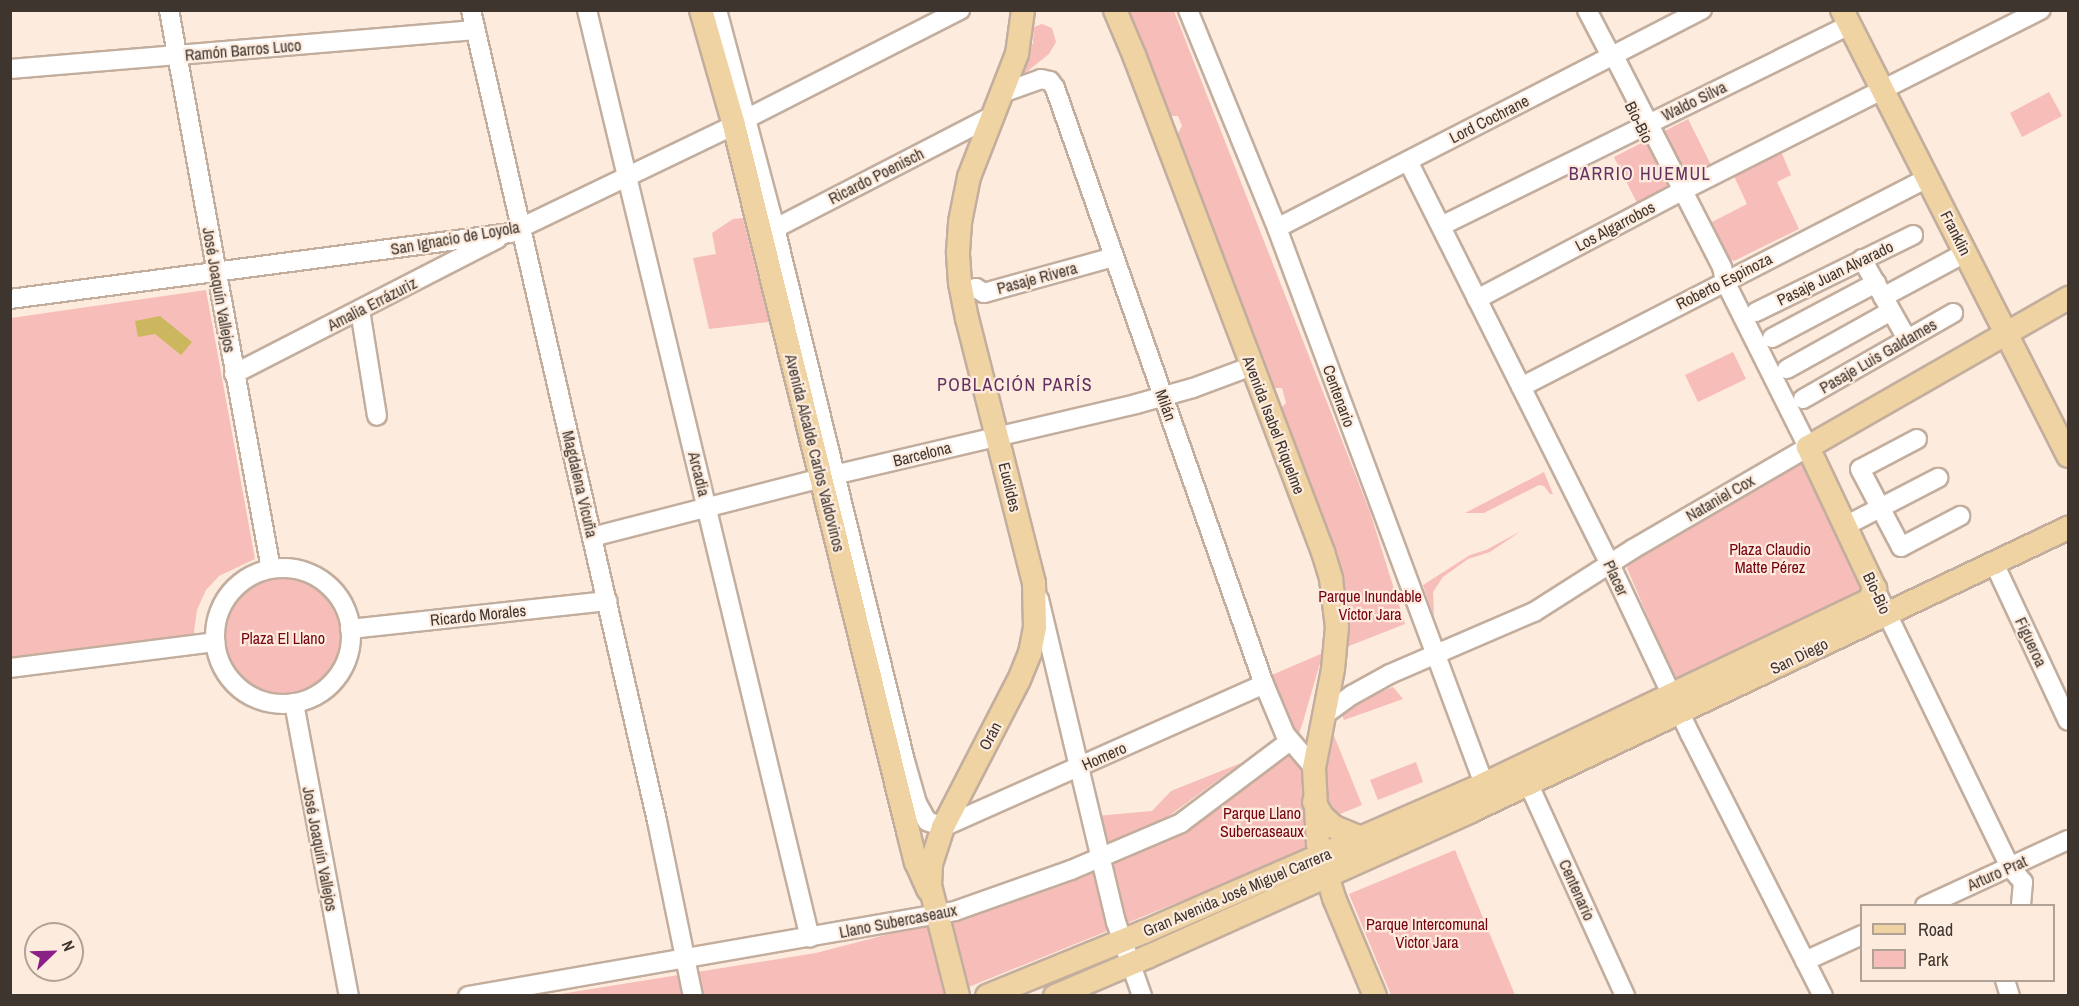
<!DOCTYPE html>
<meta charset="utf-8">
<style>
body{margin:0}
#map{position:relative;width:2079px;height:1006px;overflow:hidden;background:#fdebdd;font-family:"Archivo Narrow",sans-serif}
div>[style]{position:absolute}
.green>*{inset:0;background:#f7bdb8}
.water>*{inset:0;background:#cbb75d}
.roads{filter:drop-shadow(2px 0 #c3ae9e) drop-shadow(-2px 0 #c3ae9e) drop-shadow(0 2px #c3ae9e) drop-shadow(0 -2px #c3ae9e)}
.minor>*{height:18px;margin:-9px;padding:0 9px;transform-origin:9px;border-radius:9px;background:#fff}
.minor>.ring{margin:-9px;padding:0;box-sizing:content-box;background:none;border:18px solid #fff;border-radius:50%}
.major>*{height:22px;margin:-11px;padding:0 11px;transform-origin:11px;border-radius:11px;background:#efd3a3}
span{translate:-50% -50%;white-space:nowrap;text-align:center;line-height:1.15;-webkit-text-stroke:4.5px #fdebdd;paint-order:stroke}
.street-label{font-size:16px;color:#3d352e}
.park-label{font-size:16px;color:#760111}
.neighbourhood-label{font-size:18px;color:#643061;letter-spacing:1.5px}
.frame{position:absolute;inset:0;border:12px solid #3d352e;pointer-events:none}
.legend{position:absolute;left:1860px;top:904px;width:195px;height:78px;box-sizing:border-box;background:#fdebdd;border:2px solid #b0a297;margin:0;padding:8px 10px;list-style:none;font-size:18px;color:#3d352e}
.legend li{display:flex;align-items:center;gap:12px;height:30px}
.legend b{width:30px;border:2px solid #b0a297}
.north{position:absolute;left:24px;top:922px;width:60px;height:60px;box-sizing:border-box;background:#fdebdd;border:2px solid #b0a297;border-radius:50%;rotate:67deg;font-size:16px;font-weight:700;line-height:24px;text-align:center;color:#3d352e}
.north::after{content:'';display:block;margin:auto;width:21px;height:27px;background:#8a2187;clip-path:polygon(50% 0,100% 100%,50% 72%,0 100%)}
</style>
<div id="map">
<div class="green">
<i style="clip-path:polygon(1124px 11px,1174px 11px,1370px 512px,1405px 624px,1349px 646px,1341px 646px,1278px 411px,1286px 403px,1282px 388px,1269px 388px,1175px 138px,1182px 126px,1178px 116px,1167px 116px)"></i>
<i style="clip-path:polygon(1042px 24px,1052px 28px,1056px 42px,1049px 54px,1020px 77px,1033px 43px,1034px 27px)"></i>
<i style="clip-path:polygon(2049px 92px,2062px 116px,2022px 137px,2010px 113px)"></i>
<i style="clip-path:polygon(1688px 119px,1714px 171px,1640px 209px,1614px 157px)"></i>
<i style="clip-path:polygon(1780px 149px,1791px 175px,1777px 182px,1799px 229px,1734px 261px,1729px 258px,1712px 222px,1747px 204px,1733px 174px)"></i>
<i style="clip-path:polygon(743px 218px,769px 322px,709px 329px,693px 258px,716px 254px,712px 233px,733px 219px)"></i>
<i style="clip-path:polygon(206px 290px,255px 559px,219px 576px,206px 590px,197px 610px,193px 639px,11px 659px,11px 318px)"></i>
<i style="clip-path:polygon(1733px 352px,1746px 379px,1698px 402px,1685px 375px)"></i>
<i style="clip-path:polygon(1799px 459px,1806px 462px,1864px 583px,1862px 594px,1682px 678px,1673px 676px,1627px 568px,1633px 558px)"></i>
<i style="clip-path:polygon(1544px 472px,1553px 494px,1550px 494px,1544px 486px,1539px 485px,1484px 513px,1465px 513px)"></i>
<i style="clip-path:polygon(1521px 531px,1490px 552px,1468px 559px,1443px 577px,1433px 592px,1434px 617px,1423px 585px,1470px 555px,1486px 550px)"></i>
<i style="clip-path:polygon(281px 575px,304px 581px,326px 596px,339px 621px,342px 650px,337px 667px,327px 681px,305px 694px,282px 697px,254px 693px,240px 681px,229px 660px,220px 620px,223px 609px,235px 592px,250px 582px)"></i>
<i style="clip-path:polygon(1323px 653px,1302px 725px,1295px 744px,1265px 678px)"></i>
<i style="clip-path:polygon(1393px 687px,1403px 699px,1344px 720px,1340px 709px)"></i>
<i style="clip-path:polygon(1330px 726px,1362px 805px,1340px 814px,1334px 812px,1324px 794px,1326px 734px)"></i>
<i style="clip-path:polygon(1282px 752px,1289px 753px,1301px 769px,1310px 846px,1305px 851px,949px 995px,548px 996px,816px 953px,954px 917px,1086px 870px)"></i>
<i style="clip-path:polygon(1416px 762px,1423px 782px,1378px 800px,1370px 780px)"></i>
<i style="clip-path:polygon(1241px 763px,1162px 821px,1103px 846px,1096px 816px,1152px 811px,1171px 791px)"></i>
<i style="clip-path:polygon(1455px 850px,1515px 995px,1391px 995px,1349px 894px)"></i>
</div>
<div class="water">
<i style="clip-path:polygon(160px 316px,192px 342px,181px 355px,155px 334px,138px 337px,135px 321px)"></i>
</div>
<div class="roads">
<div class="minor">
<i style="left:169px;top:10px;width:568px;rotate:79.66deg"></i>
<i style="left:471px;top:10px;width:832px;rotate:77.08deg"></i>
<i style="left:657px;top:821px;width:179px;rotate:78.4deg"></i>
<i style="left:587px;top:10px;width:954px;rotate:76.49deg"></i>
<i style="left:717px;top:10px;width:226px;rotate:75.1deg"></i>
<i style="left:775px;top:228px;width:549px;rotate:76.29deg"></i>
<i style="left:905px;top:761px;width:44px;rotate:74.1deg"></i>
<i style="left:917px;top:803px;width:21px;rotate:61deg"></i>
<i style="left:927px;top:821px;width:17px;rotate:21deg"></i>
<i style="left:943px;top:827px;width:351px;rotate:-24deg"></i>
<i style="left:1188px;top:10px;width:235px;rotate:67.8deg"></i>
<i style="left:1277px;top:228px;width:593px;rotate:69.58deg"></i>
<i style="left:10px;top:69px;width:467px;rotate:-4.8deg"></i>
<i style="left:1002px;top:93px;width:41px;rotate:-19.7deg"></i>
<i style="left:1041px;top:79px;width:9px;rotate:13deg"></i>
<i style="left:1050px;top:81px;width:9px;rotate:54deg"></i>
<i style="left:1055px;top:88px;width:632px;rotate:70.68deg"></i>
<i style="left:1264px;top:684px;width:54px;rotate:67.2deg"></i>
<i style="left:1285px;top:734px;width:45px;rotate:49.5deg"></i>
<i style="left:1408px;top:161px;width:451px;rotate:63.4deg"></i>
<i style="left:1610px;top:564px;width:188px;rotate:64.8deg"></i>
<i style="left:1690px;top:734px;width:294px;rotate:63.1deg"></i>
<i style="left:1441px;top:226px;width:456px;rotate:-26.2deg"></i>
<i style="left:1277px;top:228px;width:478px;rotate:-27.2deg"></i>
<i style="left:766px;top:233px;width:253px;rotate:-27.3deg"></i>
<i style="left:1862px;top:259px;width:92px;rotate:60.6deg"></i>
<i style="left:962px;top:291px;width:14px;rotate:-12deg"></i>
<i style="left:976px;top:288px;width:9px;rotate:32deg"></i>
<i style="left:984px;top:293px;width:135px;rotate:-15.5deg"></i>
<i style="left:1883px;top:297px;width:93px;rotate:-28.2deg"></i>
<i style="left:10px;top:299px;width:504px;rotate:-7.52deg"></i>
<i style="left:510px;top:233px;width:249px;rotate:-25.7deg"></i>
<i style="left:734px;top:125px;width:254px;rotate:-27deg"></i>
<i style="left:1477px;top:299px;width:232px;rotate:-27.8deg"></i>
<i style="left:1682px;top:191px;width:402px;rotate:-26.8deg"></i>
<i style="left:360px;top:310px;width:107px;rotate:80.9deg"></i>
<i style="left:1756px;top:312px;width:175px;rotate:-26.1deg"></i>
<i style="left:1772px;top:338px;width:118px;rotate:-27.9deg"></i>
<i style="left:1787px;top:369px;width:119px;rotate:-29.1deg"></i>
<i style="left:234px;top:374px;width:296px;rotate:-27.2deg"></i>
<i style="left:1521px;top:387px;width:457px;rotate:-27.2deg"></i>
<i style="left:1803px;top:399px;width:173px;rotate:-29.8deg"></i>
<i style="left:1917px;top:439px;width:64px;rotate:152.2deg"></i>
<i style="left:1860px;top:469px;width:88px;rotate:62.3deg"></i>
<i style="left:1901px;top:547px;width:67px;rotate:-27.7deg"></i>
<i style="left:1845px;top:526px;width:105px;rotate:-27.3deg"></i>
<i style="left:592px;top:537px;width:236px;rotate:-14.4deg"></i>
<i style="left:821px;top:478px;width:324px;rotate:-13.2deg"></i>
<i style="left:1136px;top:404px;width:59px;rotate:-15.7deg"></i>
<i style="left:1193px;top:388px;width:63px;rotate:-20.4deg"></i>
<i style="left:1994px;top:563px;width:174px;rotate:64.9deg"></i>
<i class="ring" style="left:215px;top:568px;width:118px;height:118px"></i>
<i style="left:1875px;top:589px;width:309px;rotate:64.1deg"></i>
<i style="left:2010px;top:867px;width:20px;rotate:49deg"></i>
<i style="left:2023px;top:882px;width:24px;rotate:95deg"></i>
<i style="left:1039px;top:599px;width:332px;rotate:76.6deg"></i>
<i style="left:1116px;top:922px;width:78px;rotate:70.6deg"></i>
<i style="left:350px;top:629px;width:259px;rotate:-6.2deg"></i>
<i style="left:10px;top:668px;width:207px;rotate:-7.2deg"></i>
<i style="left:294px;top:703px;width:298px;rotate:79.4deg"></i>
<i style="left:1323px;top:716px;width:36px;rotate:-36deg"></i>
<i style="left:1352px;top:695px;width:43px;rotate:-28.9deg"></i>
<i style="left:1390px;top:674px;width:157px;rotate:-23.3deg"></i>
<i style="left:1534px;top:612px;width:117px;rotate:-32.5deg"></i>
<i style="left:1633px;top:549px;width:203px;rotate:-30.2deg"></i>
<i style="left:1808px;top:447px;width:186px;rotate:-116.6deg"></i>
<i style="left:1725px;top:281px;width:14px;rotate:-102deg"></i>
<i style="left:1722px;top:267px;width:230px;rotate:-117.1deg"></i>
<i style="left:1617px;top:62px;width:8px;rotate:-135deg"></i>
<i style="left:1611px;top:56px;width:52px;rotate:-117.6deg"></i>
<i style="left:1529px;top:785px;width:232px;rotate:65.5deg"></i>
<i style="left:1925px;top:906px;width:157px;rotate:-24.8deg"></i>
<i style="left:1805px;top:961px;width:63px;rotate:-24.5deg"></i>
<i style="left:2005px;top:980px;width:17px;rotate:73deg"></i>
<i style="left:468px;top:996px;width:494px;rotate:-9.9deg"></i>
<i style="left:955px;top:911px;width:123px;rotate:-19.5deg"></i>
<i style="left:1071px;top:870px;width:120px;rotate:-23.1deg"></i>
<i style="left:1181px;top:823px;width:136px;rotate:-37deg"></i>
</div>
<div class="major">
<i style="left:701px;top:10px;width:120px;rotate:74deg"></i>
<i style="left:734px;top:125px;width:727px;rotate:76.15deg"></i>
<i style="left:908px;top:831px;width:32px;rotate:76deg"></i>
<i style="left:916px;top:862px;width:30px;rotate:66deg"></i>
<i style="left:1115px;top:10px;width:49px;rotate:67.1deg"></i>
<i style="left:1134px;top:55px;width:532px;rotate:69.18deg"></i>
<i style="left:1323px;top:552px;width:28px;rotate:73deg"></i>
<i style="left:1331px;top:579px;width:48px;rotate:82.9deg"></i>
<i style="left:1337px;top:627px;width:42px;rotate:95.4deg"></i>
<i style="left:1333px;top:669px;width:101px;rotate:100.9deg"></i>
<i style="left:1314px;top:768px;width:76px;rotate:87deg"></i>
<i style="left:1318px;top:844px;width:56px;rotate:73.5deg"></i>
<i style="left:1334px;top:898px;width:106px;rotate:67.3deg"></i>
<i style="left:1842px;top:10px;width:500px;rotate:63.1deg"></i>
<i style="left:1314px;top:802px;width:16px;rotate:60deg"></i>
<i style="left:1322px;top:816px;width:16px;rotate:43deg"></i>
<i style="left:1334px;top:827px;width:29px;rotate:22deg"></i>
<i style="left:958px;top:996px;width:114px;rotate:-104.2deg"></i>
<i style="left:930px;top:885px;width:21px;rotate:-87deg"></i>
<i style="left:931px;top:864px;width:39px;rotate:-72deg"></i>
<i style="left:943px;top:827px;width:165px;rotate:-62.7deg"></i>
<i style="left:1019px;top:680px;width:29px;rotate:-68deg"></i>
<i style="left:1030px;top:653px;width:26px;rotate:-79deg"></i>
<i style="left:1035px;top:627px;width:44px;rotate:-91.3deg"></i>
<i style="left:1034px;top:583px;width:272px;rotate:-104.2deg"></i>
<i style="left:967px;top:319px;width:37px;rotate:-101deg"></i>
<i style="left:960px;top:283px;width:31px;rotate:-94deg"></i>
<i style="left:958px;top:252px;width:30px;rotate:-86deg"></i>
<i style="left:960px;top:222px;width:46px;rotate:-78.7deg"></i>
<i style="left:969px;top:177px;width:132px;rotate:-68.7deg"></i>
<i style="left:1017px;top:54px;width:44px;rotate:-82.2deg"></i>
<i style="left:987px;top:996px;width:170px;rotate:-22.2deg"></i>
<i style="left:1144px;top:932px;width:371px;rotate:-23.5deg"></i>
<i style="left:1484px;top:784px;width:427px;rotate:-25.5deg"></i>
<i style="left:1869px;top:600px;width:13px;rotate:-61deg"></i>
<i style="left:1875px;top:589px;width:157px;rotate:-115.3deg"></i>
<i style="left:1808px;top:447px;width:300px;rotate:-29.8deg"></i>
<i style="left:1055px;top:996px;width:100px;rotate:-23deg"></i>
<i style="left:1147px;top:957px;width:353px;rotate:-24.2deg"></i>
<i style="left:1469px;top:812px;width:663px;rotate:-25.37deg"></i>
</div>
</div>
<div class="street-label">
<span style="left:243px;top:50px;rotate:-5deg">Ramón Barros Luco</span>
<span style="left:1694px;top:101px;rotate:-26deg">Waldo Silva</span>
<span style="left:1489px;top:119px;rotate:-27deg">Lord Cochrane</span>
<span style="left:1639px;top:122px;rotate:64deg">Bio-Bio</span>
<span style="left:876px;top:176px;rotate:-27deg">Ricardo Poenisch</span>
<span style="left:1615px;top:226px;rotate:-28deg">Los Algarrobos</span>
<span style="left:1956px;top:233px;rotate:63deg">Franklin</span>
<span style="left:455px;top:238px;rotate:-10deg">San Ignacio de Loyola</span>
<span style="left:1835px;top:273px;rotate:-26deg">Pasaje Juan Alvarado</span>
<span style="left:1037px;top:278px;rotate:-15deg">Pasaje Rivera</span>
<span style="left:1724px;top:281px;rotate:-27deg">Roberto Espinoza</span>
<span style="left:219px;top:290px;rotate:80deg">José Joaquín Vallejos</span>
<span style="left:372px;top:304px;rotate:-27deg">Amalia Errázuriz</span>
<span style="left:1878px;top:356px;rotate:-30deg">Pasaje Luis Galdames</span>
<span style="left:1339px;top:396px;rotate:70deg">Centenario</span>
<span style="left:1166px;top:405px;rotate:70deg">Milán</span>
<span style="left:1274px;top:425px;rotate:69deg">Avenida Isabel Riquelme</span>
<span style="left:815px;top:453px;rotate:76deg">Avenida Alcalde Carlos Valdovinos</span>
<span style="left:922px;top:454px;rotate:-14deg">Barcelona</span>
<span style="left:699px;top:474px;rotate:76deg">Arcadia</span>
<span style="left:580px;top:484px;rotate:77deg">Magdalena Vicuña</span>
<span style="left:1010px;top:487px;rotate:76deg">Euclides</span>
<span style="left:1720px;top:498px;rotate:-30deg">Nataniel Cox</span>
<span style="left:1616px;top:578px;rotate:65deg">Placer</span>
<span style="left:1877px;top:593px;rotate:65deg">Bio-Bio</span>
<span style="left:478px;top:615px;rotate:-6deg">Ricardo Morales</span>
<span style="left:2031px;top:642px;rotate:65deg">Figueroa</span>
<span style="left:1799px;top:656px;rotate:-26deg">San Diego</span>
<span style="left:990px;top:736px;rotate:-62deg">Orán</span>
<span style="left:1104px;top:756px;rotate:-24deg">Homero</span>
<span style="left:320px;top:849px;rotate:79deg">José Joaquín Vallejos</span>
<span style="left:1997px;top:873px;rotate:-24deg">Arturo Prat</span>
<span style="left:1577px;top:890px;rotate:66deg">Centenario</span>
<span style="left:1237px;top:892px;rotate:-23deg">Gran Avenida José Miguel Carrera</span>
<span style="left:898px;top:921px;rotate:-11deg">Llano Subercaseaux</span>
</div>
<div class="park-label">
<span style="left:1770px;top:558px">Plaza Claudio<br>Matte Pérez</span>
<span style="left:1370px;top:605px">Parque Inundable<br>Víctor Jara</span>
<span style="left:283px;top:638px">Plaza El Llano</span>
<span style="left:1262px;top:822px">Parque Llano<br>Subercaseaux</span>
<span style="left:1427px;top:933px">Parque Intercomunal<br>Victor Jara</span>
</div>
<div class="neighbourhood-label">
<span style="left:1640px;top:174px">BARRIO HUEMUL</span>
<span style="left:1015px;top:385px">POBLACIÓN PARÍS</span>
</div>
<div class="frame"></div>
<ul class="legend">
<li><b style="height:8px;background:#efd3a3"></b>Road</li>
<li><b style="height:16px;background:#f7bdb8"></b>Park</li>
</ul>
<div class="north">N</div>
</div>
